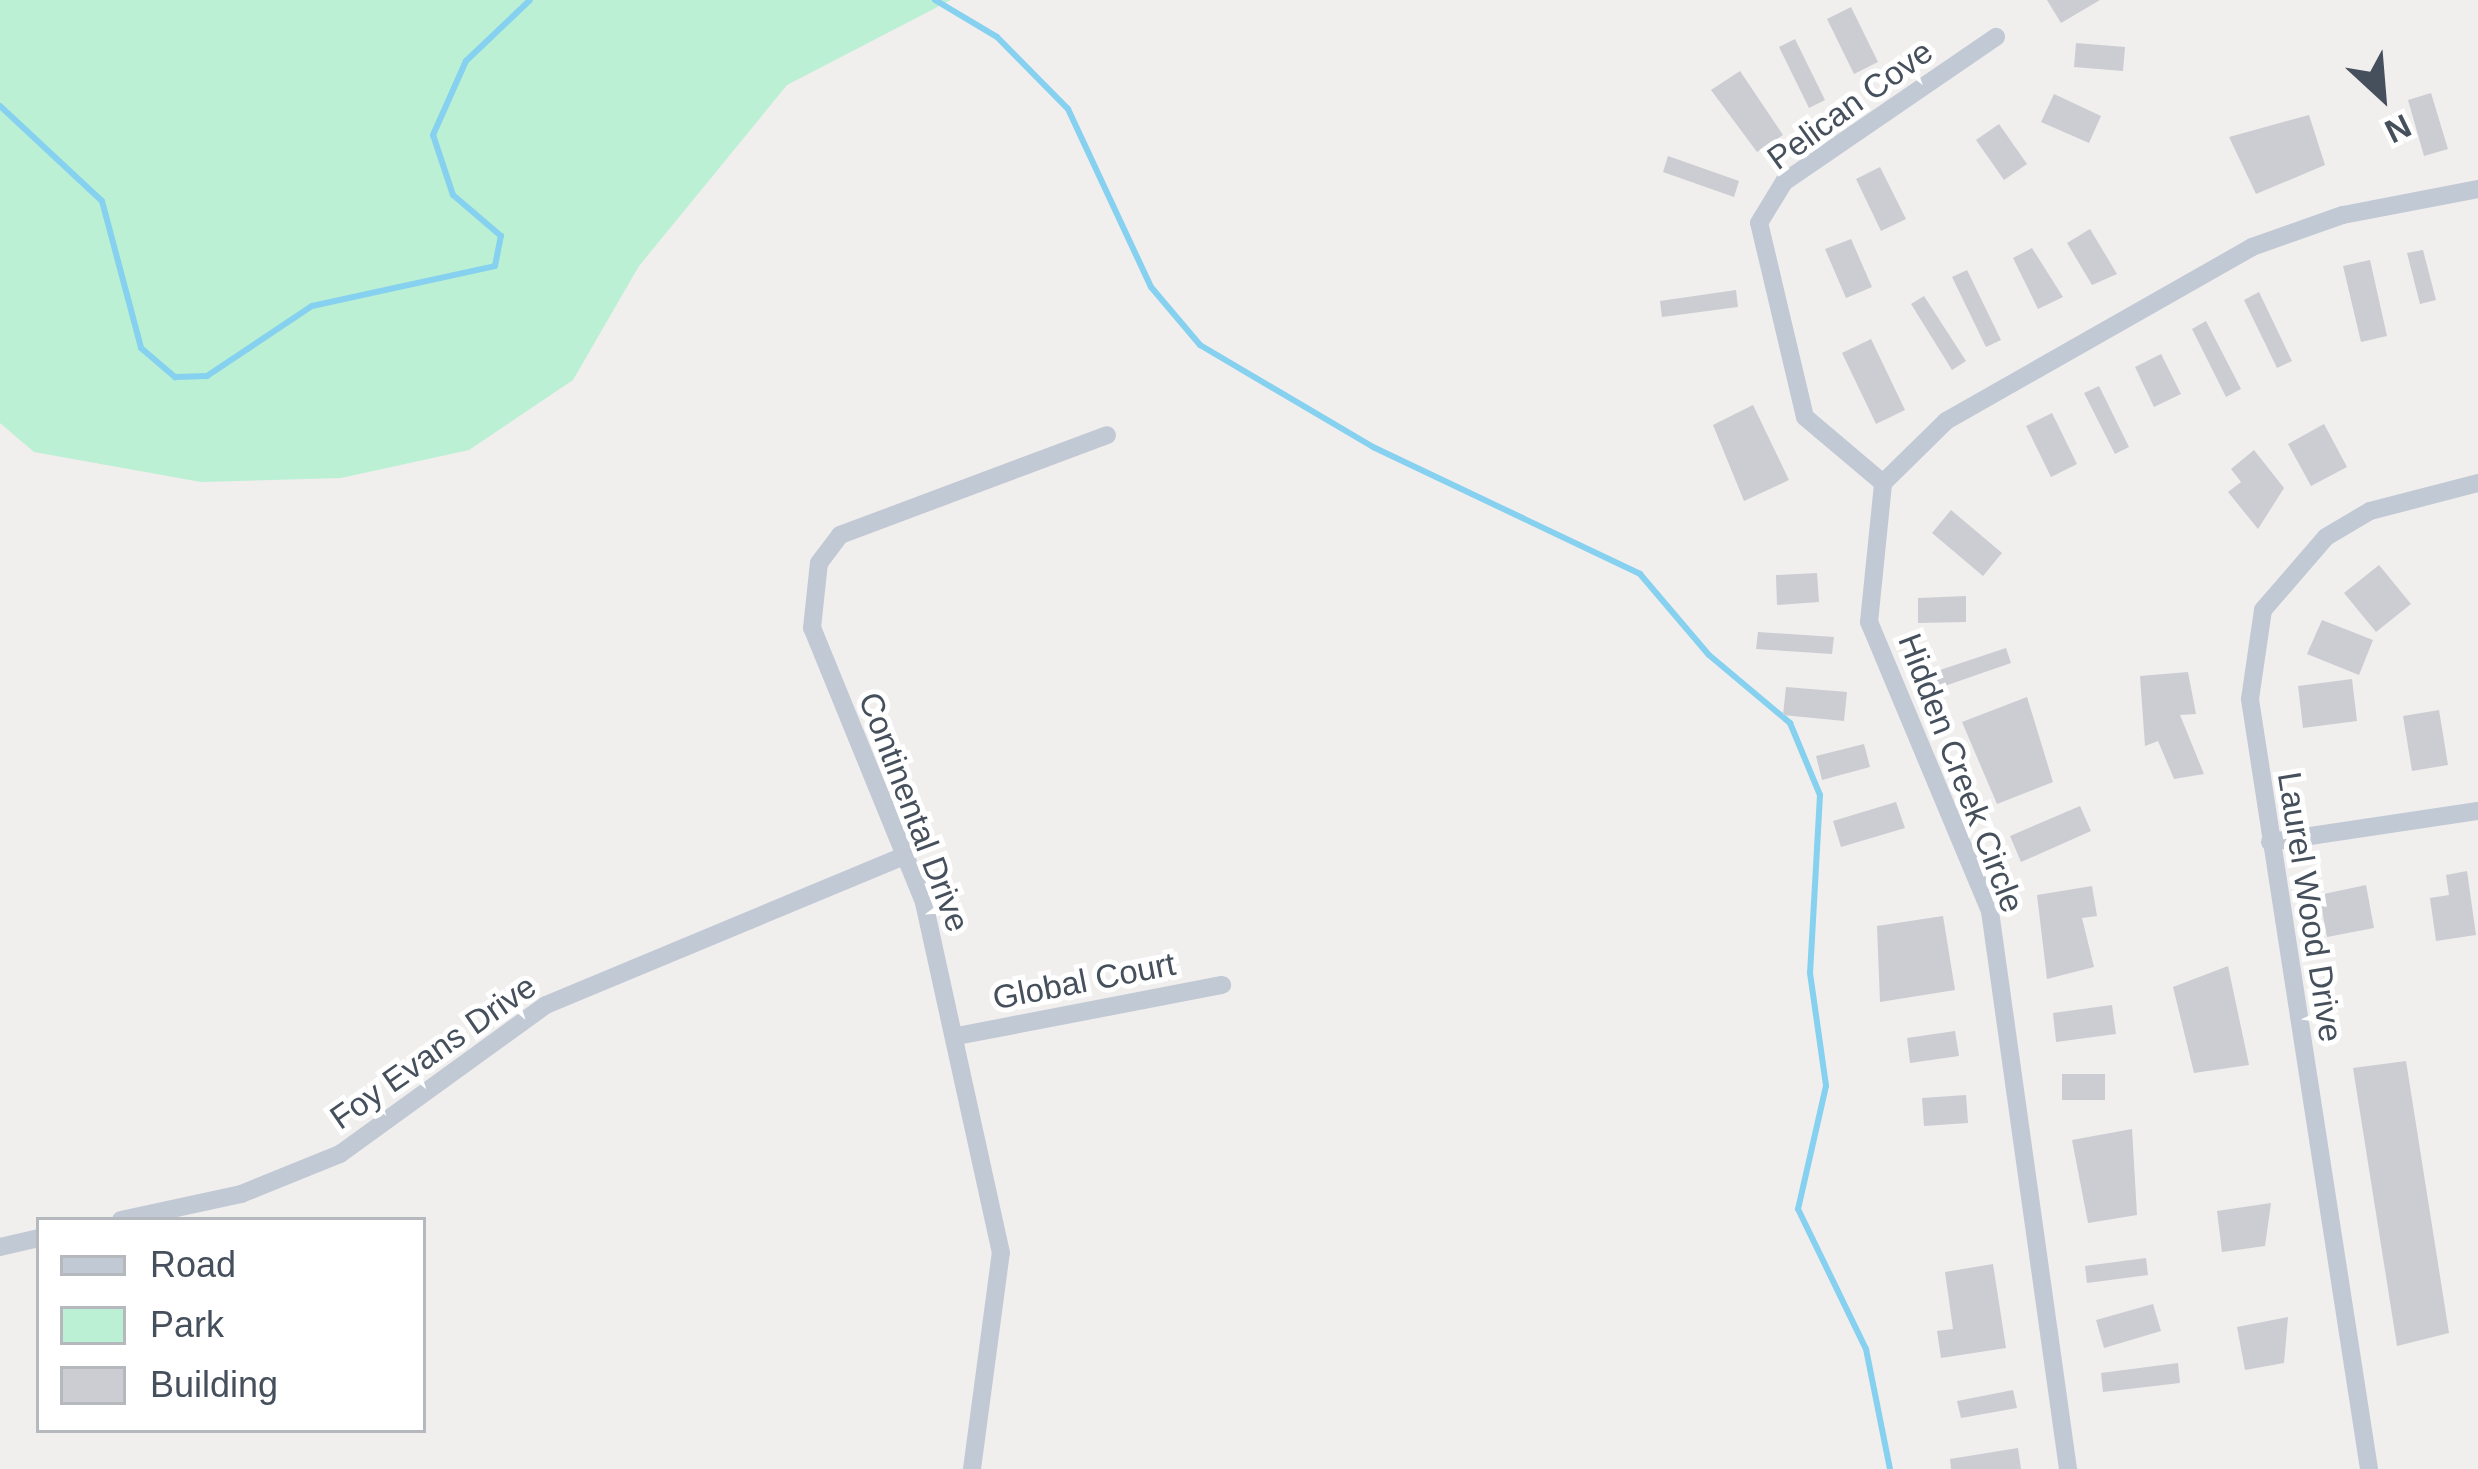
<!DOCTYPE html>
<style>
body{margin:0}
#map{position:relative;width:2478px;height:1469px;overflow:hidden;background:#f1eeee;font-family:Arial,sans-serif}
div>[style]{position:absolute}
.green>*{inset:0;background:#bbf0d4}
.stream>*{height:6px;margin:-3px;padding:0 3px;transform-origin:3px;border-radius:3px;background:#86d1ef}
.building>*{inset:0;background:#cbcdd3}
.street>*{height:18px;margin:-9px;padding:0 9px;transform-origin:9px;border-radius:9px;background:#c1c9d4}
span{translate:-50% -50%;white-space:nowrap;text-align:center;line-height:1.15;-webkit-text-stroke:10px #fff;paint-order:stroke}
.street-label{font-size:33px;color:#46505c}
.legend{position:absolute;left:36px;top:1217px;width:390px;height:216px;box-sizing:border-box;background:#fff;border:3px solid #b5b9be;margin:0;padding:15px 21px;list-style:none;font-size:36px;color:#46505c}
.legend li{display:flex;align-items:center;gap:24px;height:60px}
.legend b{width:60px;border:3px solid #b5b9be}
.north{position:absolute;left:2322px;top:36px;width:120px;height:120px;-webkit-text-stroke:9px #fff;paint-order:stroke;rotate:154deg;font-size:33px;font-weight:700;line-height:48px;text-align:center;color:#46505c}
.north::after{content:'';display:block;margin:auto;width:42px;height:54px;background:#46505c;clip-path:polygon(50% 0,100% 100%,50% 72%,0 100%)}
</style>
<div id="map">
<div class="green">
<i style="clip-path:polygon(0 0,951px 0,787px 85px,639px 266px,573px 380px,469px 450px,341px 478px,201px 482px,34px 452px,0 423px)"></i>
</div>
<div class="stream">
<i style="left:935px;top:0;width:72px;rotate:30.8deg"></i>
<i style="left:997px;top:37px;width:101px;rotate:45.4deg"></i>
<i style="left:1068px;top:109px;width:196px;rotate:65deg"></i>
<i style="left:1151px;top:287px;width:76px;rotate:49.8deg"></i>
<i style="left:1200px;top:345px;width:201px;rotate:30.5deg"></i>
<i style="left:1373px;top:447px;width:296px;rotate:25.4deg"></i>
<i style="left:1640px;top:574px;width:106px;rotate:49.6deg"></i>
<i style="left:1709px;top:655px;width:106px;rotate:40deg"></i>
<i style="left:1790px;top:723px;width:78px;rotate:67.4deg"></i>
<i style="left:1820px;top:795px;width:178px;rotate:93.2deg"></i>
<i style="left:1810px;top:973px;width:114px;rotate:81.9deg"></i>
<i style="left:1826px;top:1086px;width:126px;rotate:102.8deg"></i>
<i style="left:1798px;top:1209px;width:156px;rotate:64.1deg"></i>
<i style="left:1866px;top:1349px;width:122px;rotate:78.7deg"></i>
<i style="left:0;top:106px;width:139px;rotate:43deg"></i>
<i style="left:102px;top:201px;width:152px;rotate:75.1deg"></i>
<i style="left:141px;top:348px;width:45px;rotate:40.5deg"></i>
<i style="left:175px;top:377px;width:32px;rotate:-2deg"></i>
<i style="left:207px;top:376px;width:126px;rotate:-33.7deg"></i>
<i style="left:312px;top:306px;width:187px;rotate:-12.3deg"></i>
<i style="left:495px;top:266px;width:31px;rotate:-79deg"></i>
<i style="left:501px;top:236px;width:63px;rotate:-139.5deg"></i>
<i style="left:453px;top:195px;width:63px;rotate:-108.4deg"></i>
<i style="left:433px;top:135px;width:81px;rotate:-66deg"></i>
<i style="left:466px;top:61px;width:88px;rotate:-43.6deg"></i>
</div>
<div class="building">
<i style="clip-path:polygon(2047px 0,2100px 0,2061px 23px)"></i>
<i style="clip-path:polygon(1851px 7px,1878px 62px,1854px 74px,1827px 19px)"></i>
<i style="clip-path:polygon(1795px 39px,1825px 100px,1809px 108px,1779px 47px)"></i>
<i style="clip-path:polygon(2076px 43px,2125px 47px,2123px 71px,2074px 67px)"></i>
<i style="clip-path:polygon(1740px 71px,1783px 135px,1757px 152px,1711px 90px)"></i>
<i style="clip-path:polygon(2431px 93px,2448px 149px,2424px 156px,2408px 100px)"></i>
<i style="clip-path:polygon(2054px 94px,2101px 116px,2089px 143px,2041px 122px)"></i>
<i style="clip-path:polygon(2309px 115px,2325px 165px,2256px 194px,2229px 137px)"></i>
<i style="clip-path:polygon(1999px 124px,2027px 164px,2004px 180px,1976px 140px)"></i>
<i style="clip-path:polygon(1668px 156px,1739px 181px,1734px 197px,1663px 172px)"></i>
<i style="clip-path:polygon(1880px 167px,1906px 219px,1881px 231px,1856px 179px)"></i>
<i style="clip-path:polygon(2090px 229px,2117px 274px,2092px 285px,2067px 243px)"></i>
<i style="clip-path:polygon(1851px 239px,1872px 287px,1846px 298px,1825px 249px)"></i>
<i style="clip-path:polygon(2032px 248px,2063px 297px,2038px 309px,2013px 258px)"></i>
<i style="clip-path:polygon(2423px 250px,2436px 300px,2420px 304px,2407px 253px)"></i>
<i style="clip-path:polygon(2370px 260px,2387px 336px,2361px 342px,2343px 266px)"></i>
<i style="clip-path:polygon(1967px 270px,2001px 340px,1986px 347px,1952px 277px)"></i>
<i style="clip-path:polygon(1736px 290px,1738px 307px,1662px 317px,1660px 301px)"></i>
<i style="clip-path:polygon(2259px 292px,2292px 361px,2277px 368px,2244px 300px)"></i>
<i style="clip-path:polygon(1924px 296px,1966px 361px,1952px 370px,1911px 304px)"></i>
<i style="clip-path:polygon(2206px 321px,2241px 389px,2226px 397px,2192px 329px)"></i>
<i style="clip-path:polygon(1871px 339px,1905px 410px,1876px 424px,1842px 353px)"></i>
<i style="clip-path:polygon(2161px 354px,2181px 394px,2154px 407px,2135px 367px)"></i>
<i style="clip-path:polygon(2099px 386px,2129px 447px,2115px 454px,2084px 393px)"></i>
<i style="clip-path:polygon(1753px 405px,1789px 480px,1744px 501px,1713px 425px)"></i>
<i style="clip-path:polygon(2052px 413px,2077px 464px,2051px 477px,2026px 426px)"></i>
<i style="clip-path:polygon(2324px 424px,2347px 467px,2311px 486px,2288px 444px)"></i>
<i style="clip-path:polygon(2254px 450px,2284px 488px,2258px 529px,2228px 492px,2241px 482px,2231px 469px)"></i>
<i style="clip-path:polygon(1951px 510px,2002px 553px,1983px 576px,1932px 533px)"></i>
<i style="clip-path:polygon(2379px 565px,2411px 604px,2376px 632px,2344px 593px)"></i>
<i style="clip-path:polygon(1817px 573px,1819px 602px,1777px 605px,1776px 575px)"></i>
<i style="clip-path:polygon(1966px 596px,1966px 622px,1918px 623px,1918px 598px)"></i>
<i style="clip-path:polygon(2322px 620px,2373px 640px,2359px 675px,2307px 654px)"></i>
<i style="clip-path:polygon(1758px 632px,1834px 637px,1832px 654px,1756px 649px)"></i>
<i style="clip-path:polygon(2006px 648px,2011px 663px,1939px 688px,1934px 672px)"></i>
<i style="clip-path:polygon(2188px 672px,2196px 714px,2180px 715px,2204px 774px,2174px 779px,2158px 741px,2145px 746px,2140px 676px)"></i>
<i style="clip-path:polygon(2352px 679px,2357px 721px,2303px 728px,2298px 686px)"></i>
<i style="clip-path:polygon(1786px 687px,1847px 692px,1844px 721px,1783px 715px)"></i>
<i style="clip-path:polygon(2027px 697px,2053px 782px,1997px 804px,1962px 722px)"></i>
<i style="clip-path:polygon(2439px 710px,2448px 765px,2412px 771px,2403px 716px)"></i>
<i style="clip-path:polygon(1864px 744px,1870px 767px,1822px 780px,1816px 756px)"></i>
<i style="clip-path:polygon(1896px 802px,1905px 828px,1841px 847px,1833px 821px)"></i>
<i style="clip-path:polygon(2080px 806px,2091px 831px,2021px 862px,2010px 836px)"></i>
<i style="clip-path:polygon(2467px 871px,2476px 935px,2436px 941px,2430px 898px,2449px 895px,2446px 875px)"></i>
<i style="clip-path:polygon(2366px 885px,2374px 928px,2327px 937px,2319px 895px)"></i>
<i style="clip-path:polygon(2092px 886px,2097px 916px,2082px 918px,2094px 967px,2047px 979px,2037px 895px)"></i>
<i style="clip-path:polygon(1943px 916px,1955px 990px,1880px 1002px,1877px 926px)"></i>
<i style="clip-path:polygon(2228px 966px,2249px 1065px,2194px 1073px,2173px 987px)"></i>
<i style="clip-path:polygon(2112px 1005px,2116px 1034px,2056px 1042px,2053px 1013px)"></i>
<i style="clip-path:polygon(1955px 1031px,1959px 1056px,1910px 1063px,1907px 1038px)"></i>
<i style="clip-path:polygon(2406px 1061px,2449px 1333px,2397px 1346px,2353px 1068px)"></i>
<i style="clip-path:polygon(2062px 1074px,2105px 1074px,2105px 1100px,2062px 1100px)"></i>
<i style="clip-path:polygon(1966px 1095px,1968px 1123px,1924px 1126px,1922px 1098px)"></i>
<i style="clip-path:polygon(2132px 1129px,2137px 1215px,2088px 1223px,2072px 1140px)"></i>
<i style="clip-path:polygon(2271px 1203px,2265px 1246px,2222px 1252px,2217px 1211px)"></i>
<i style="clip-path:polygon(2146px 1258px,2148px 1275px,2087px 1283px,2085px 1266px)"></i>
<i style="clip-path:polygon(1993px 1264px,2006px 1348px,1941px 1358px,1937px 1331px,1953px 1329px,1945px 1272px)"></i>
<i style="clip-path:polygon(2153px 1304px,2161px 1331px,2104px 1348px,2096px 1320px)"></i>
<i style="clip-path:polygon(2288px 1317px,2284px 1363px,2245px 1370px,2237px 1327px)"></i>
<i style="clip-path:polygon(2178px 1363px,2180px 1383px,2103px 1392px,2101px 1373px)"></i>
<i style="clip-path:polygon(2013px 1390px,2017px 1408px,1961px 1418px,1957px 1401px)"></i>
<i style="clip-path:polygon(2018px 1448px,2021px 1469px,1951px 1469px,1950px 1459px)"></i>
</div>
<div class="street">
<i style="left:1883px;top:483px;width:102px;rotate:-139.8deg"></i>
<i style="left:1805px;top:417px;width:199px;rotate:-103.3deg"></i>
<i style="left:1759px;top:223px;width:48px;rotate:-58.6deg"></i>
<i style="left:1784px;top:182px;width:257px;rotate:-34.4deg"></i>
<i style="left:2270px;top:842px;width:210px;rotate:-8.5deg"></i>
<i style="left:957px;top:1036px;width:270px;rotate:-10.9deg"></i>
<i style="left:121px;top:1220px;width:123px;rotate:-12.2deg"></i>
<i style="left:241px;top:1194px;width:107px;rotate:-22deg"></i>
<i style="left:340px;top:1154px;width:254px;rotate:-35.9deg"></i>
<i style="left:546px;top:1005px;width:388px;rotate:-22.6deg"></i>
<i style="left:0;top:1247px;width:40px;rotate:-13deg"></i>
<i style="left:972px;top:1469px;width:218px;rotate:-82.4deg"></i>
<i style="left:1001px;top:1253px;width:359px;rotate:-102.4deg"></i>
<i style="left:924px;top:902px;width:296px;rotate:-112.2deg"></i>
<i style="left:812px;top:628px;width:65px;rotate:-83.9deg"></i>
<i style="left:819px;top:563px;width:35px;rotate:-53deg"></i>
<i style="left:840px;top:535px;width:285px;rotate:-20.5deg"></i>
<i style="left:2068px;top:1469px;width:563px;rotate:-97.96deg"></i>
<i style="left:1990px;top:911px;width:313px;rotate:-112.7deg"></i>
<i style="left:1869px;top:622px;width:140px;rotate:-84.2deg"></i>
<i style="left:1883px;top:483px;width:88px;rotate:-44.5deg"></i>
<i style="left:1946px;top:421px;width:352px;rotate:-29.6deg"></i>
<i style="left:2252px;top:247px;width:96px;rotate:-19.4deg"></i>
<i style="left:2343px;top:215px;width:137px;rotate:-10.9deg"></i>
<i style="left:2369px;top:1469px;width:779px;rotate:-98.79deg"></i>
<i style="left:2250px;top:699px;width:90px;rotate:-81.7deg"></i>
<i style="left:2263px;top:610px;width:96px;rotate:-49.2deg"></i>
<i style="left:2326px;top:537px;width:51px;rotate:-30.6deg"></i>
<i style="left:2370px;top:511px;width:112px;rotate:-14.5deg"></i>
</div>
<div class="street-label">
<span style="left:1850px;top:105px;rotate:-36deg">Pelican Cove</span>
<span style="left:1961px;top:773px;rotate:69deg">Hidden Creek Circle</span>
<span style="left:914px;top:812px;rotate:69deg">Continental Drive</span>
<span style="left:2310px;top:907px;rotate:81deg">Laurel Wood Drive</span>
<span style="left:1084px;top:981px;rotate:-11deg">Global Court</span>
<span style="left:433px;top:1052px;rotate:-35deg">Foy Evans Drive</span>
</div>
<ul class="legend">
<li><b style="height:15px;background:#c1c9d4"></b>Road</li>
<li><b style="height:33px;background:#bbf0d4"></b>Park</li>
<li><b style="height:33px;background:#cbcdd3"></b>Building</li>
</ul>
<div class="north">N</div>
</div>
